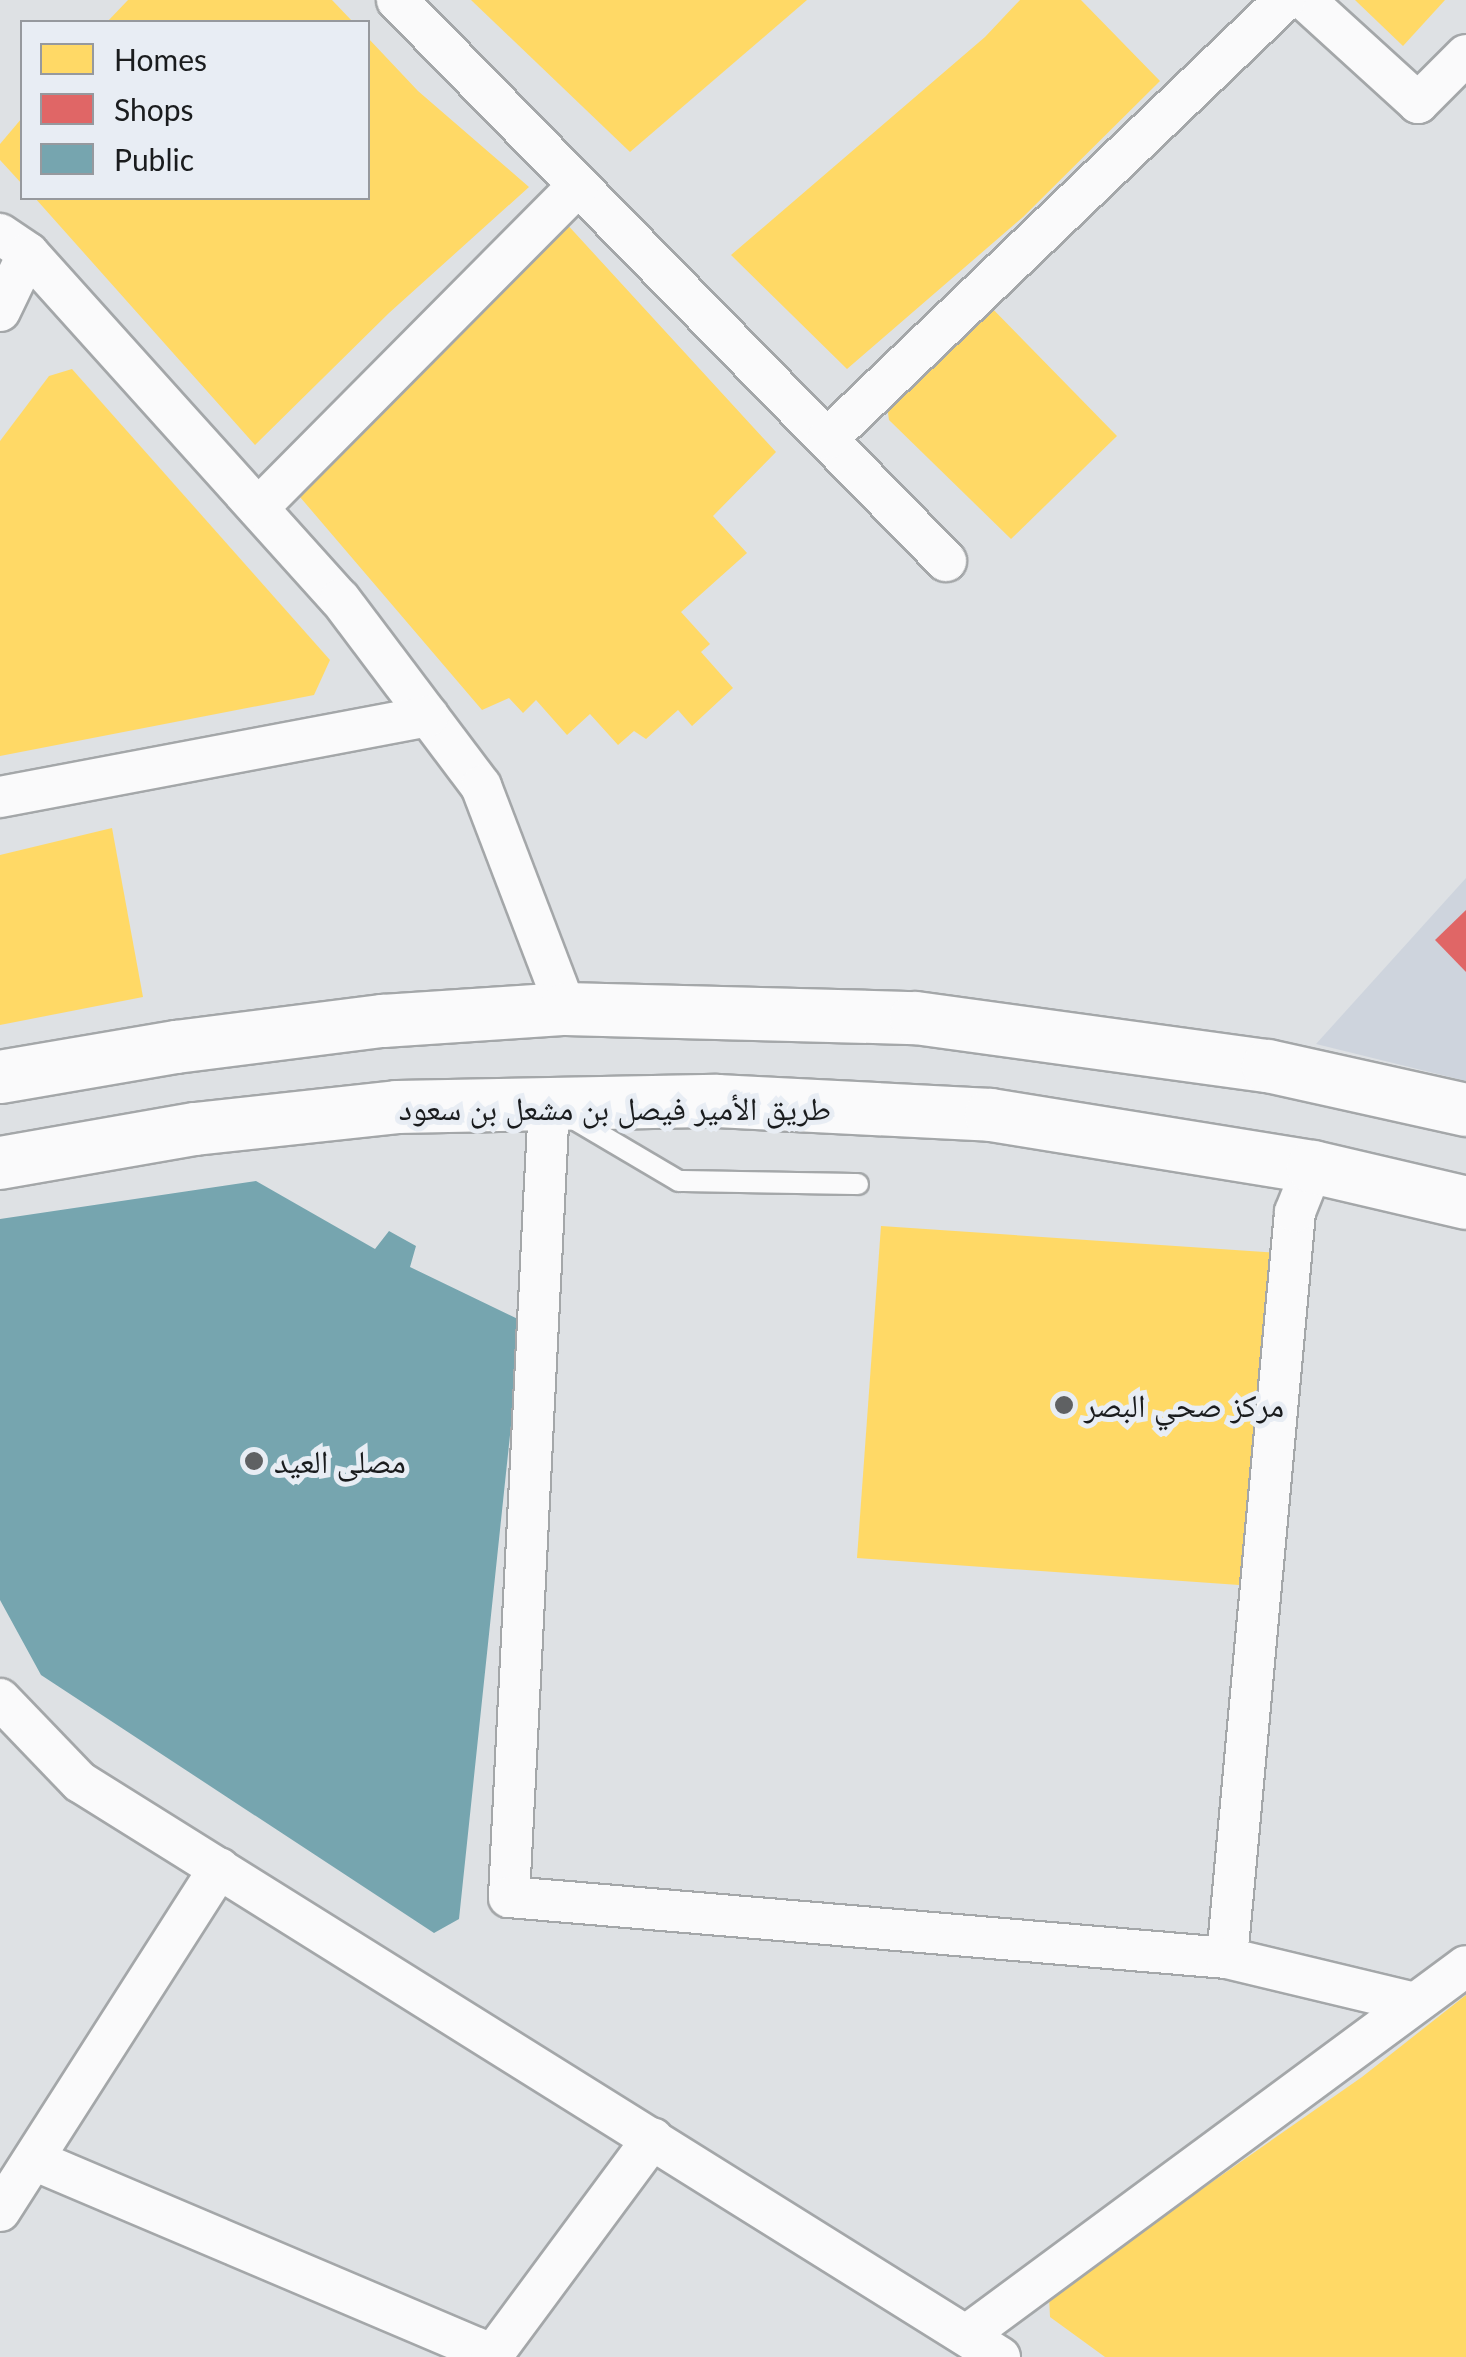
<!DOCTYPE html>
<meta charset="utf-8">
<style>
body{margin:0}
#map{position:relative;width:1466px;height:2357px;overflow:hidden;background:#dee1e4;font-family:Lato,"Noto Naskh Arabic",sans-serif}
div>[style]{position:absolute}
.built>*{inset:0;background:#ced4dd}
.homes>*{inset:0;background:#ffd966}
.shops>*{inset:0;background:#e06666}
.public>*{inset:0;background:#76a5af}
.roads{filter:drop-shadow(2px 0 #a4a7a9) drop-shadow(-2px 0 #a4a7a9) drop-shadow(0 2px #a4a7a9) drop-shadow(0 -2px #a4a7a9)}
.service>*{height:20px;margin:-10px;padding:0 10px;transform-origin:10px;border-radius:10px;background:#fafafb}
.minor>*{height:40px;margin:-20px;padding:0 20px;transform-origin:20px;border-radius:20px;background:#fafafb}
.tertiary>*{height:52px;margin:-26px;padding:0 26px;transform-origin:26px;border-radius:26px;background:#fafafb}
.dots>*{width:28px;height:28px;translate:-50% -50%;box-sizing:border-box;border:5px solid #e8edf4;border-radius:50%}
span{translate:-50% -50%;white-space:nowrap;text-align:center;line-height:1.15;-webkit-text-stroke:10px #e8edf4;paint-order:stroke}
.street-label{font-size:32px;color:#1a1c1e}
.poi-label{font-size:32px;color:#1a1c1e}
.left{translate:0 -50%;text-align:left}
.legend{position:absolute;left:20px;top:20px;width:350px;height:180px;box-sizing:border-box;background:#e8edf4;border:2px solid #96999e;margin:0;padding:12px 18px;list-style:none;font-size:30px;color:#1a1c1e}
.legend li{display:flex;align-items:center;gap:20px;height:50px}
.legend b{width:50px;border:2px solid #96999e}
</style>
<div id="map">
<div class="built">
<i style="clip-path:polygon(1466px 878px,1466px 1081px,1316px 1044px)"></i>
</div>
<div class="homes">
<i style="clip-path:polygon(128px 0,332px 0,353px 22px,107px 22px)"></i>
<i style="clip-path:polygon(471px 0,807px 0,630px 152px)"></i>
<i style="clip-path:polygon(1020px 0,1081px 0,1160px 81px,1023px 217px,847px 369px,731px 255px,985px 37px)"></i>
<i style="clip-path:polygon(1355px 0,1445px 0,1403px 46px)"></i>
<i style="clip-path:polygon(368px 38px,418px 91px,529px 187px,389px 313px,255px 445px,35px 198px,368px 198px)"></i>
<i style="clip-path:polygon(22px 118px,22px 184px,0 160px,0 144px)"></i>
<i style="clip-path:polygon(564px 221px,776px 452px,713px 516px,747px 553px,681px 612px,710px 644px,701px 652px,733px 688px,692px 726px,678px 710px,646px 739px,634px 731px,618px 745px,590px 714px,567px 735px,536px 700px,523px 713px,509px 698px,482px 710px,300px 497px,303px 474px)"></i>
<i style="clip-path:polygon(983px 299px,1117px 436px,1011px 539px,889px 420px,885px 392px)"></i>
<i style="clip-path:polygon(72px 369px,330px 660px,314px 695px,0 756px,0 441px,49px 376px)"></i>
<i style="clip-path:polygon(112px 828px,143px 997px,0 1025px,0 855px)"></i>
<i style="clip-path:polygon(881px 1226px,1279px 1253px,1239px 1585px,857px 1558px)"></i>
<i style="clip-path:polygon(1466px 1995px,1466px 2357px,1105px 2357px,1050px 2317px,1049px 2296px,1362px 2077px)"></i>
</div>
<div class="shops">
<i style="clip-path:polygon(1466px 910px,1466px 972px,1435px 940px)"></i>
</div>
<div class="public">
<i style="clip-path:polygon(256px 1181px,375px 1249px,389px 1231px,416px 1246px,410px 1267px,522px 1321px,459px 1919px,434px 1933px,41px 1675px,0 1600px,0 1219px)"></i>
</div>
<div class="roads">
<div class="service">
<i style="left:572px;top:1118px;width:124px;rotate:30.5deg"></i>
<i style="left:679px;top:1181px;width:179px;rotate:1deg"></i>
</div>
<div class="minor">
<i style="left:397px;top:0;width:785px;rotate:45.62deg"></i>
<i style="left:1305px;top:0;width:153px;rotate:42.3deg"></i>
<i style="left:1418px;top:103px;width:68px;rotate:-45deg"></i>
<i style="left:0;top:234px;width:34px;rotate:34deg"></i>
<i style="left:28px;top:253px;width:466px;rotate:48deg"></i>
<i style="left:340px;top:599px;width:234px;rotate:53deg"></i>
<i style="left:481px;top:786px;width:239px;rotate:69.1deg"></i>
<i style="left:0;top:311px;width:64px;rotate:-64.2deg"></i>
<i style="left:827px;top:439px;width:634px;rotate:-43.79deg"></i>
<i style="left:258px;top:508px;width:454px;rotate:-45.2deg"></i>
<i style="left:0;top:797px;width:436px;rotate:-10.7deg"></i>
<i style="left:549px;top:1104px;width:794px;rotate:92.89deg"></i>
<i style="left:509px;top:1897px;width:721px;rotate:4.86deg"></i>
<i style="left:1227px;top:1958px;width:749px;rotate:-84.79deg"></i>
<i style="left:1295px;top:1212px;width:48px;rotate:-68.2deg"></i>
<i style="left:0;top:1699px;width:115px;rotate:46.1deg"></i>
<i style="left:80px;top:1782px;width:1085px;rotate:32.01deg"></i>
<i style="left:1227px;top:1958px;width:193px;rotate:13.5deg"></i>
<i style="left:34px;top:2160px;width:499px;rotate:23deg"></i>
<i style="left:0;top:2211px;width:407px;rotate:-57.4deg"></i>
<i style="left:968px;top:2334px;width:619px;rotate:-36.46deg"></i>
<i style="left:491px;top:2357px;width:272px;rotate:-53.5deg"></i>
</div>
<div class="tertiary">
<i style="left:0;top:1077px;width:179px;rotate:-9.7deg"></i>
<i style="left:176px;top:1047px;width:209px;rotate:-7.2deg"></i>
<i style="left:383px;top:1021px;width:183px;rotate:-3.8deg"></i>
<i style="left:566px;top:1009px;width:350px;rotate:1.5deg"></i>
<i style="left:916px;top:1018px;width:355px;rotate:7.8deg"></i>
<i style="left:1268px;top:1066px;width:203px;rotate:12.5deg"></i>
<i style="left:0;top:1163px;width:198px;rotate:-9.9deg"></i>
<i style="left:195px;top:1129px;width:203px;rotate:-6.2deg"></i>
<i style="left:397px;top:1107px;width:320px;rotate:-1.1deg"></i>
<i style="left:717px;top:1101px;width:274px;rotate:2.9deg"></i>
<i style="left:991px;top:1115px;width:326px;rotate:9.2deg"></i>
<i style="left:1313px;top:1167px;width:157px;rotate:13.2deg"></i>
</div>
</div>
<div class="dots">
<i style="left:1064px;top:1405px;background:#5f6163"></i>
<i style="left:254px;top:1461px;background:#5f6163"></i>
</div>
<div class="street-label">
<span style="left:615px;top:1108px">طريق الأمير فيصل بن مشعل بن سعود</span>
</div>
<div class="poi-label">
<span class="left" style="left:1084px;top:1405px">مركز صحي البصر</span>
<span class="left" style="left:274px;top:1461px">مصلى العيد</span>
</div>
<ul class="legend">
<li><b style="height:28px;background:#ffd966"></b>Homes</li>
<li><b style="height:28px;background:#e06666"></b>Shops</li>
<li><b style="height:28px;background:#76a5af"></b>Public</li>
</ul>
</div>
